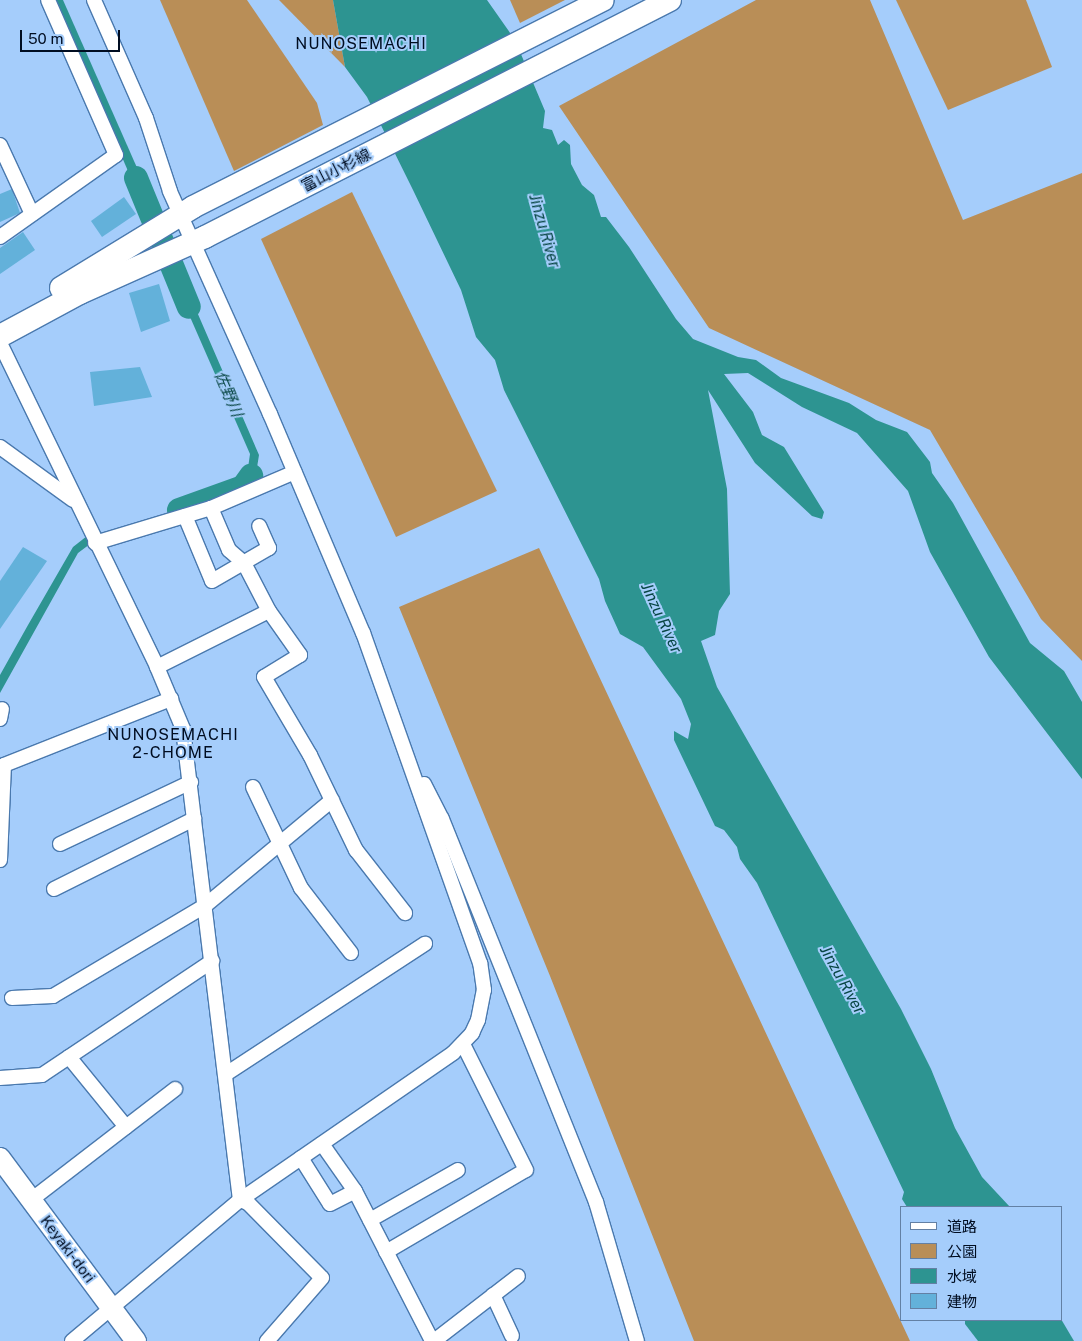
<!DOCTYPE html>
<meta charset="utf-8">
<style>
body{margin:0}
#map{position:relative;width:1082px;height:1341px;overflow:hidden;background:#a5cdfb;font-family:"Public Sans","Noto Sans JP",sans-serif}
div>[style]{position:absolute}
.green>*{inset:0;background:#b98e57}
.water>*{inset:0;background:#2d9491}
.river>*{height:24px;margin:-12px;padding:0 12px;transform-origin:12px;border-radius:12px;background:#2d9491}
.building>*{inset:0;background:#63b1da}
.roads{filter:drop-shadow(1px 0 #4a79ae) drop-shadow(-1px 0 #4a79ae) drop-shadow(0 1px #4a79ae) drop-shadow(0 -1px #4a79ae)}
.street>*{height:14px;margin:-7px;padding:0 7px;transform-origin:7px;border-radius:7px;background:#fff}
.secondary>*{height:20px;margin:-10px;padding:0 10px;transform-origin:10px;border-radius:10px;background:#fff}
.primary>*{height:22px;margin:-11px;padding:0 11px;transform-origin:11px;border-radius:11px;background:#fff}
span{translate:-50% -50%;white-space:nowrap;text-align:center;line-height:1.15;-webkit-text-stroke:4px #a5cdfb;paint-order:stroke}
.street-label{font-size:15px;color:#000d21}
.neighbourhood-label{font-size:16px;color:#000d21;letter-spacing:1px}
.water-label{font-size:16px;color:#084644;font-style:italic}
.legend{position:absolute;left:900px;top:1206px;width:162px;height:115px;box-sizing:border-box;background:#a5cdfb;border:1px solid #6380a4;margin:0;padding:6px 9px;list-style:none;font-size:15px;color:#000d21}
.legend li{display:flex;align-items:center;gap:10px;height:25px}
.legend b{width:25px;border:1px solid #6380a4}
.scale{position:absolute;left:20px;top:30px;width:100px;height:22px;box-sizing:border-box;border:2px solid #000d21;border-top:0;padding-left:6px;font-size:15px;line-height:18px;white-space:nowrap;color:#000d21;-webkit-text-stroke:4px #a5cdfb;paint-order:stroke}
</style>
<div id="map">
<div class="green">
<i style="clip-path:polygon(160px 0,247px 0,317px 103px,323px 125px,234px 171px)"></i>
<i style="clip-path:polygon(279px 0,333px 0,345px 67px)"></i>
<i style="clip-path:polygon(510px 0,565px 0,520px 23px)"></i>
<i style="clip-path:polygon(756px 0,870px 0,963px 220px,1082px 173px,1082px 661px,1041px 619px,930px 430px,709px 328px,559px 106px)"></i>
<i style="clip-path:polygon(896px 0,1026px 0,1052px 67px,948px 110px)"></i>
<i style="clip-path:polygon(352px 192px,497px 491px,396px 537px,261px 239px)"></i>
<i style="clip-path:polygon(539px 548px,910px 1341px,694px 1341px,550px 976px,399px 607px)"></i>
</div>
<div class="water">
<i style="clip-path:polygon(55px 0,63px 0,153px 204px,145px 211px)"></i>
<i style="clip-path:polygon(333px 0,487px 0,515px 40px,545px 111px,543px 128px,552px 130px,558px 145px,564px 140px,570px 145px,571px 164px,582px 185px,594px 195px,601px 217px,606px 217px,629px 247px,676px 319px,693px 339px,738px 357px,756px 360px,781px 378px,849px 403px,876px 420px,907px 432px,930px 462px,932px 473px,953px 503px,1030px 643px,1064px 671px,1082px 702px,1082px 779px,989px 657px,930px 552px,908px 491px,857px 433px,802px 407px,748px 373px,724px 374px,753px 412px,762px 435px,784px 447px,824px 512px,822px 519px,812px 516px,755px 463px,708px 390px,727px 489px,730px 594px,719px 611px,715px 635px,701px 641px,717px 687px,901px 1009px,931px 1069px,955px 1128px,982px 1177px,1010px 1207px,907px 1207px,902px 1199px,904px 1192px,757px 883px,740px 859px,737px 847px,724px 830px,715px 826px,674px 740px,674px 731px,688px 739px,691px 724px,681px 699px,643px 647px,620px 634px,605px 601px,599px 579px,504px 390px,495px 360px,476px 337px,461px 290px,413px 190px,367px 97px,345px 67px)"></i>
<i style="clip-path:polygon(181px 275px,259px 455px,255px 480px,249px 488px,228px 498px,223px 491px,239px 484px,247px 475px,250px 454px,173px 278px)"></i>
<i style="clip-path:polygon(87px 536px,90px 544px,78px 553px,0 693px,0 675px,28px 625px,73px 547px)"></i>
<i style="clip-path:polygon(1061px 1319px,1074px 1341px,978px 1341px,965px 1324px,965px 1320px)"></i>
</div>
<div class="river">
<i style="left:136px;top:178px;width:139px;rotate:67.7deg"></i>
<i style="left:179px;top:510px;width:68px;rotate:-19.8deg"></i>
<i style="left:243px;top:487px;width:14px;rotate:-54deg"></i>
</div>
<div class="building">
<i style="clip-path:polygon(12px 189px,20px 213px,0 222px,0 194px)"></i>
<i style="clip-path:polygon(124px 197px,136px 214px,102px 237px,91px 221px)"></i>
<i style="clip-path:polygon(23px 232px,35px 250px,0 274px,0 248px)"></i>
<i style="clip-path:polygon(159px 284px,170px 321px,141px 332px,129px 293px)"></i>
<i style="clip-path:polygon(140px 367px,152px 397px,94px 406px,90px 372px)"></i>
<i style="clip-path:polygon(23px 547px,47px 561px,0 629px,0 581px)"></i>
</div>
<div class="roads">
<div class="street">
<i style="left:0;top:145px;width:76px;rotate:65.1deg"></i>
<i style="left:0;top:237px;width:142px;rotate:-35.3deg"></i>
<i style="left:116px;top:155px;width:169px;rotate:-113.7deg"></i>
<i style="left:0;top:343px;width:360px;rotate:64.1deg"></i>
<i style="left:157px;top:667px;width:67px;rotate:67.2deg"></i>
<i style="left:183px;top:729px;width:474px;rotate:83.1deg"></i>
<i style="left:240px;top:1200px;width:9px;rotate:21deg"></i>
<i style="left:248px;top:1203px;width:105px;rotate:45.4deg"></i>
<i style="left:322px;top:1278px;width:84px;rotate:131.1deg"></i>
<i style="left:0;top:447px;width:90px;rotate:36deg"></i>
<i style="left:211px;top:508px;width:46px;rotate:66.8deg"></i>
<i style="left:229px;top:550px;width:20px;rotate:41deg"></i>
<i style="left:244px;top:563px;width:54px;rotate:62.5deg"></i>
<i style="left:269px;top:611px;width:54px;rotate:54.8deg"></i>
<i style="left:300px;top:655px;width:42px;rotate:148.6deg"></i>
<i style="left:264px;top:677px;width:91px;rotate:59.5deg"></i>
<i style="left:310px;top:755px;width:106px;rotate:64.2deg"></i>
<i style="left:356px;top:850px;width:80px;rotate:52.1deg"></i>
<i style="left:185px;top:516px;width:70px;rotate:67.4deg"></i>
<i style="left:212px;top:581px;width:66px;rotate:-30.1deg"></i>
<i style="left:269px;top:548px;width:24px;rotate:-114deg"></i>
<i style="left:95px;top:543px;width:121px;rotate:-16.8deg"></i>
<i style="left:211px;top:508px;width:91px;rotate:-23.2deg"></i>
<i style="left:157px;top:667px;width:125px;rotate:-26.6deg"></i>
<i style="left:0;top:719px;width:10px;rotate:-79deg"></i>
<i style="left:424px;top:784px;width:39px;rotate:63deg"></i>
<i style="left:442px;top:819px;width:413px;rotate:68.1deg"></i>
<i style="left:596px;top:1202px;width:145px;rotate:73.6deg"></i>
<i style="left:253px;top:787px;width:112px;rotate:64.6deg"></i>
<i style="left:301px;top:888px;width:82px;rotate:52.4deg"></i>
<i style="left:60px;top:844px;width:145px;rotate:-25.3deg"></i>
<i style="left:0;top:860px;width:95px;rotate:-87.6deg"></i>
<i style="left:4px;top:765px;width:180px;rotate:-21.6deg"></i>
<i style="left:54px;top:889px;width:157px;rotate:-26.6deg"></i>
<i style="left:12px;top:998px;width:41px;rotate:-2.8deg"></i>
<i style="left:53px;top:996px;width:178px;rotate:-30.7deg"></i>
<i style="left:206px;top:905px;width:164px;rotate:-39.8deg"></i>
<i style="left:69px;top:1057px;width:90px;rotate:50.8deg"></i>
<i style="left:226px;top:1074px;width:238px;rotate:-33.2deg"></i>
<i style="left:0;top:1078px;width:42px;rotate:-4.1deg"></i>
<i style="left:42px;top:1075px;width:205px;rotate:-33.8deg"></i>
<i style="left:322px;top:1144px;width:57px;rotate:54.9deg"></i>
<i style="left:355px;top:1191px;width:169px;rotate:62.8deg"></i>
<i style="left:301px;top:1158px;width:54px;rotate:57.8deg"></i>
<i style="left:330px;top:1204px;width:28px;rotate:-27deg"></i>
<i style="left:31px;top:1200px;width:182px;rotate:-37.6deg"></i>
<i style="left:370px;top:1220px;width:101px;rotate:-29.6deg"></i>
<i style="left:386px;top:1252px;width:162px;rotate:-30.4deg"></i>
<i style="left:526px;top:1170px;width:141px;rotate:-116.6deg"></i>
<i style="left:493px;top:1295px;width:45px;rotate:65.1deg"></i>
<i style="left:72px;top:1341px;width:219px;rotate:-40deg"></i>
<i style="left:240px;top:1200px;width:259px;rotate:-34.6deg"></i>
<i style="left:453px;top:1053px;width:28px;rotate:-46deg"></i>
<i style="left:472px;top:1033px;width:14px;rotate:-65deg"></i>
<i style="left:478px;top:1020px;width:31px;rotate:-79deg"></i>
<i style="left:484px;top:990px;width:27px;rotate:-98deg"></i>
<i style="left:480px;top:963px;width:350px;rotate:-109.5deg"></i>
<i style="left:363px;top:633px;width:238px;rotate:-113deg"></i>
<i style="left:270px;top:414px;width:244px;rotate:-114.2deg"></i>
<i style="left:170px;top:191px;width:77px;rotate:-108.2deg"></i>
<i style="left:146px;top:118px;width:129px;rotate:-113.8deg"></i>
<i style="left:434px;top:1341px;width:106px;rotate:-37.7deg"></i>
</div>
<div class="secondary">
<i style="left:0;top:1158px;width:228px;rotate:53.4deg"></i>
</div>
<div class="primary">
<i style="left:61px;top:288px;width:155px;rotate:-31.5deg"></i>
<i style="left:193px;top:207px;width:459px;rotate:-26.8deg"></i>
<i style="left:0;top:336px;width:91px;rotate:-28.3deg"></i>
<i style="left:80px;top:293px;width:137px;rotate:-24.1deg"></i>
<i style="left:205px;top:237px;width:522px;rotate:-27.01deg"></i>
</div>
</div>
<div class="street-label">
<span style="left:336px;top:170px;rotate:-27deg">富山小杉線</span>
<span style="left:68px;top:1249px;rotate:53deg">Keyaki-dori</span>
</div>
<div class="neighbourhood-label">
<span style="left:361px;top:44px">NUNOSEMACHI</span>
<span style="left:173px;top:744px">NUNOSEMACHI<br>2-CHOME</span>
</div>
<div class="water-label">
<span style="left:544px;top:231px;rotate:74deg">Jinzu River</span>
<span style="left:228px;top:394px;rotate:67deg">佐野川</span>
<span style="left:661px;top:618px;rotate:65deg">Jinzu River</span>
<span style="left:842px;top:980px;rotate:61deg">Jinzu River</span>
</div>
<ul class="legend">
<li><b style="height:6px;background:#fff"></b>道路</li>
<li><b style="height:14px;background:#b98e57"></b>公園</li>
<li><b style="height:14px;background:#2d9491"></b>水域</li>
<li><b style="height:14px;background:#63b1da"></b>建物</li>
</ul>
<div class="scale">50 m</div>
</div>
